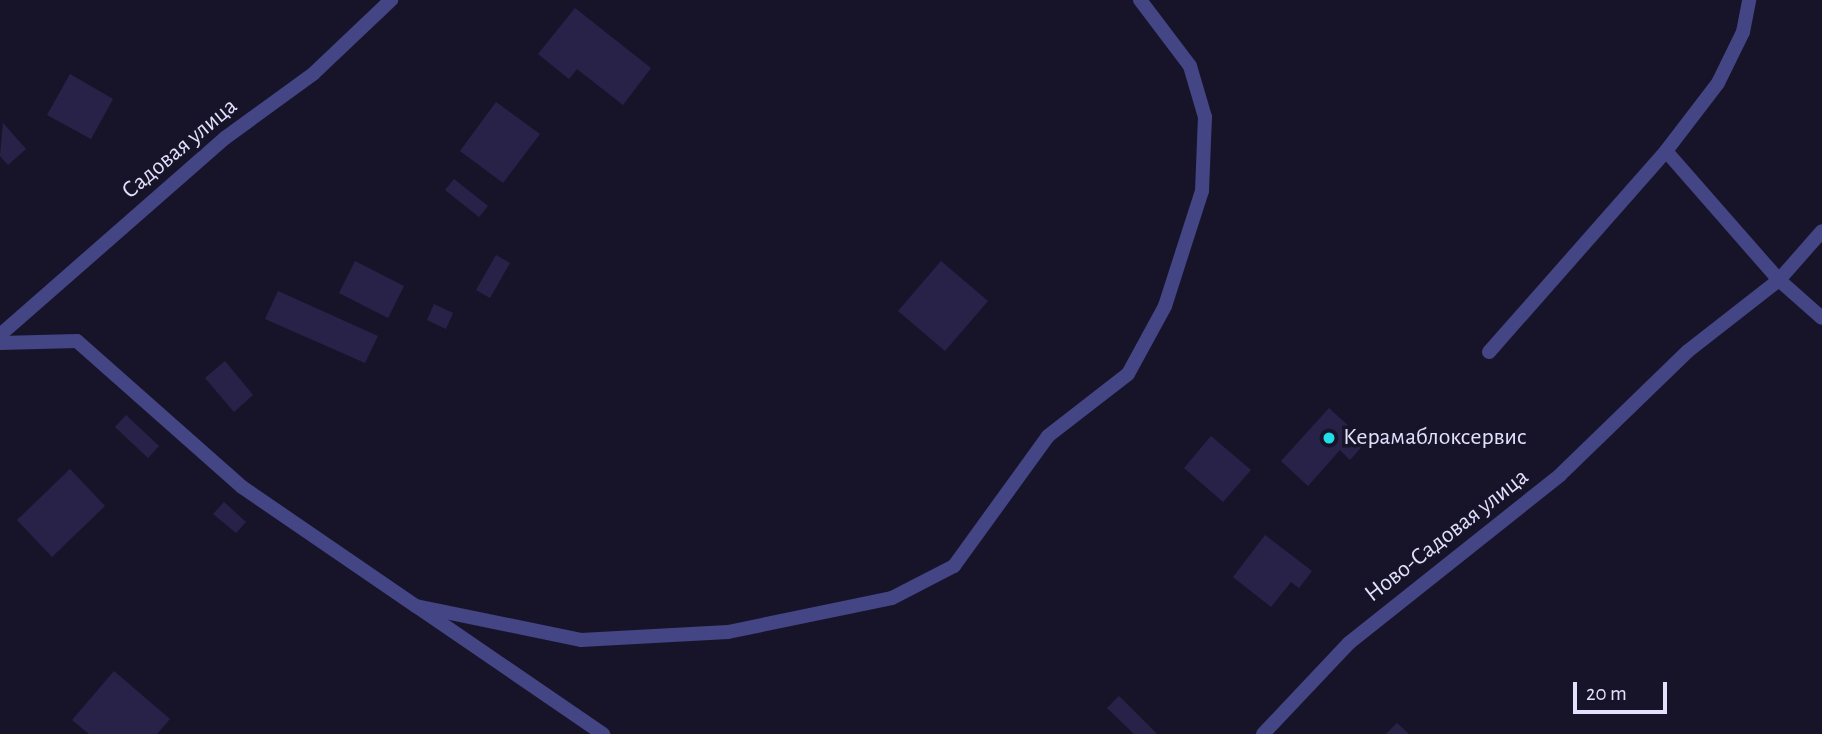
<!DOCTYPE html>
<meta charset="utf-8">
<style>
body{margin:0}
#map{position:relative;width:1822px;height:734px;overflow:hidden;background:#17142a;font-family:"Alegreya Sans",sans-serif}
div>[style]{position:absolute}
.building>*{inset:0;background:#282249}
.lane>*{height:14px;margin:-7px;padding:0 7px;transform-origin:7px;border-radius:7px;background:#444584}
.street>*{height:14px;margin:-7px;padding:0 7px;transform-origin:7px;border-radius:7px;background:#444584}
.dots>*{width:19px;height:19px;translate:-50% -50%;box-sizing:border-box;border:4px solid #17142a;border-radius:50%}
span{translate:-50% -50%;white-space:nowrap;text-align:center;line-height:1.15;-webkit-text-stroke:7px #17142a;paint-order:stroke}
.street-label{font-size:24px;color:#e2e0fc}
.poi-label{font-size:24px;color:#e2e0fc}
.left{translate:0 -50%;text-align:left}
.scale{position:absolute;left:1573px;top:682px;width:94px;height:32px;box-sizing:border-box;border:4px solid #e2e0fc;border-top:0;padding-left:9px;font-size:21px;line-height:24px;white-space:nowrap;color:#e2e0fc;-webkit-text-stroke:5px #17142a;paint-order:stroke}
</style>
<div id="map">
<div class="building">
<i style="clip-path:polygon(575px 8px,651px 68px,623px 105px,577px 69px,569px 79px,538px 54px)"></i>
<i style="clip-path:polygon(70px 74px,113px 99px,91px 139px,47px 115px)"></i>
<i style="clip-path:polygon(496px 102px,540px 134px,503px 183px,460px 151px)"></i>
<i style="clip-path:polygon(3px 123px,26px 149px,8px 165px,0 156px)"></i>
<i style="clip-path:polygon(454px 179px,488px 206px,479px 217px,445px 190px)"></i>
<i style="clip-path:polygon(496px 255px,510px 263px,490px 298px,476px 290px)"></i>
<i style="clip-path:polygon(355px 261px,404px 286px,388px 318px,339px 293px)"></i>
<i style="clip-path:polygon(941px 261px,988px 301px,945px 351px,898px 311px)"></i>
<i style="clip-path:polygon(278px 291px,378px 336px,365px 363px,265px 319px)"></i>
<i style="clip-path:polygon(434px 304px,453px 313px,446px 329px,427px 320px)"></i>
<i style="clip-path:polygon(225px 361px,253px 395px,234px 412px,205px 378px)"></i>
<i style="clip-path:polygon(1329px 408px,1366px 442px,1350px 460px,1340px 450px,1308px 486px,1281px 461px)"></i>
<i style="clip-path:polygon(126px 415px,159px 446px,148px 458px,115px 427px)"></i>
<i style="clip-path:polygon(1211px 436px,1251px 470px,1223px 502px,1184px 468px)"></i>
<i style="clip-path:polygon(70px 469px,105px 506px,52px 557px,17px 520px)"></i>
<i style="clip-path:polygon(224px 502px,246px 522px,236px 533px,213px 514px)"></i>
<i style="clip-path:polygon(1265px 535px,1312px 571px,1299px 588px,1291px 582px,1271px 607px,1233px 577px)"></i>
<i style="clip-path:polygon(114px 671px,170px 719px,157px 734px,89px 734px,72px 720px)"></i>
<i style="clip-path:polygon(1119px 696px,1157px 734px,1134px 734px,1107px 708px)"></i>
<i style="clip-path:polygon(1397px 723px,1409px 734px,1386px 734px)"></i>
</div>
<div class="lane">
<i style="left:1666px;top:151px;width:171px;rotate:48.8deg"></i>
<i style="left:0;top:343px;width:77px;rotate:-1.5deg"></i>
<i style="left:77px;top:341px;width:220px;rotate:41.5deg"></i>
<i style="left:242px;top:487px;width:211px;rotate:34.4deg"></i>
<i style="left:416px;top:606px;width:168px;rotate:11.6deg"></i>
<i style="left:581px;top:640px;width:147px;rotate:-3.1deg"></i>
<i style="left:728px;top:632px;width:167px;rotate:-11.7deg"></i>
<i style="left:892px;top:598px;width:70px;rotate:-27.3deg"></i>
<i style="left:954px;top:566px;width:160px;rotate:-54.1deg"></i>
<i style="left:1048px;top:436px;width:101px;rotate:-37.8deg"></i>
<i style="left:1128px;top:374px;width:77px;rotate:-61.4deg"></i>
<i style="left:1165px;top:306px;width:121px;rotate:-72.2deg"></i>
<i style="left:1202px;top:191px;width:74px;rotate:-87.7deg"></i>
<i style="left:1205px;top:117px;width:53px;rotate:-106.4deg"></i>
<i style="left:1190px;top:66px;width:83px;rotate:-127.1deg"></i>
<i style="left:1489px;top:352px;width:268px;rotate:-48.6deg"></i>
<i style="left:1666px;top:151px;width:86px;rotate:-52.6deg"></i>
<i style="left:1718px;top:83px;width:57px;rotate:-63.9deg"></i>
<i style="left:1743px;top:32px;width:33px;rotate:-79deg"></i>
</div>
<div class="street">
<i style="left:1779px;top:280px;width:57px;rotate:41.5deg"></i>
<i style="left:0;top:335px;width:299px;rotate:-41.2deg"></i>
<i style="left:225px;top:138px;width:109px;rotate:-36deg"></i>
<i style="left:313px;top:74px;width:108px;rotate:-43.5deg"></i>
<i style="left:416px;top:606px;width:227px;rotate:34.4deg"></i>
<i style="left:1263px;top:734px;width:125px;rotate:-46.6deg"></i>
<i style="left:1349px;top:643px;width:270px;rotate:-38.5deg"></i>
<i style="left:1560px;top:475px;width:178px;rotate:-44.1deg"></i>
<i style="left:1688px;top:351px;width:115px;rotate:-38deg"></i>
<i style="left:1779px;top:280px;width:65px;rotate:-48.7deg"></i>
</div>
<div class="dots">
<i style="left:1329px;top:438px;background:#21dee8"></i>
</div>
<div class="street-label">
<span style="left:180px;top:149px;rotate:-40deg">Садовая улица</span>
<span style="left:1447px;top:536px;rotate:-38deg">Ново-Садовая улица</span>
</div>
<div class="poi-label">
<span class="left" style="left:1343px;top:438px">Керамаблоксервис</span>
</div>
<div class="scale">20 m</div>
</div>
